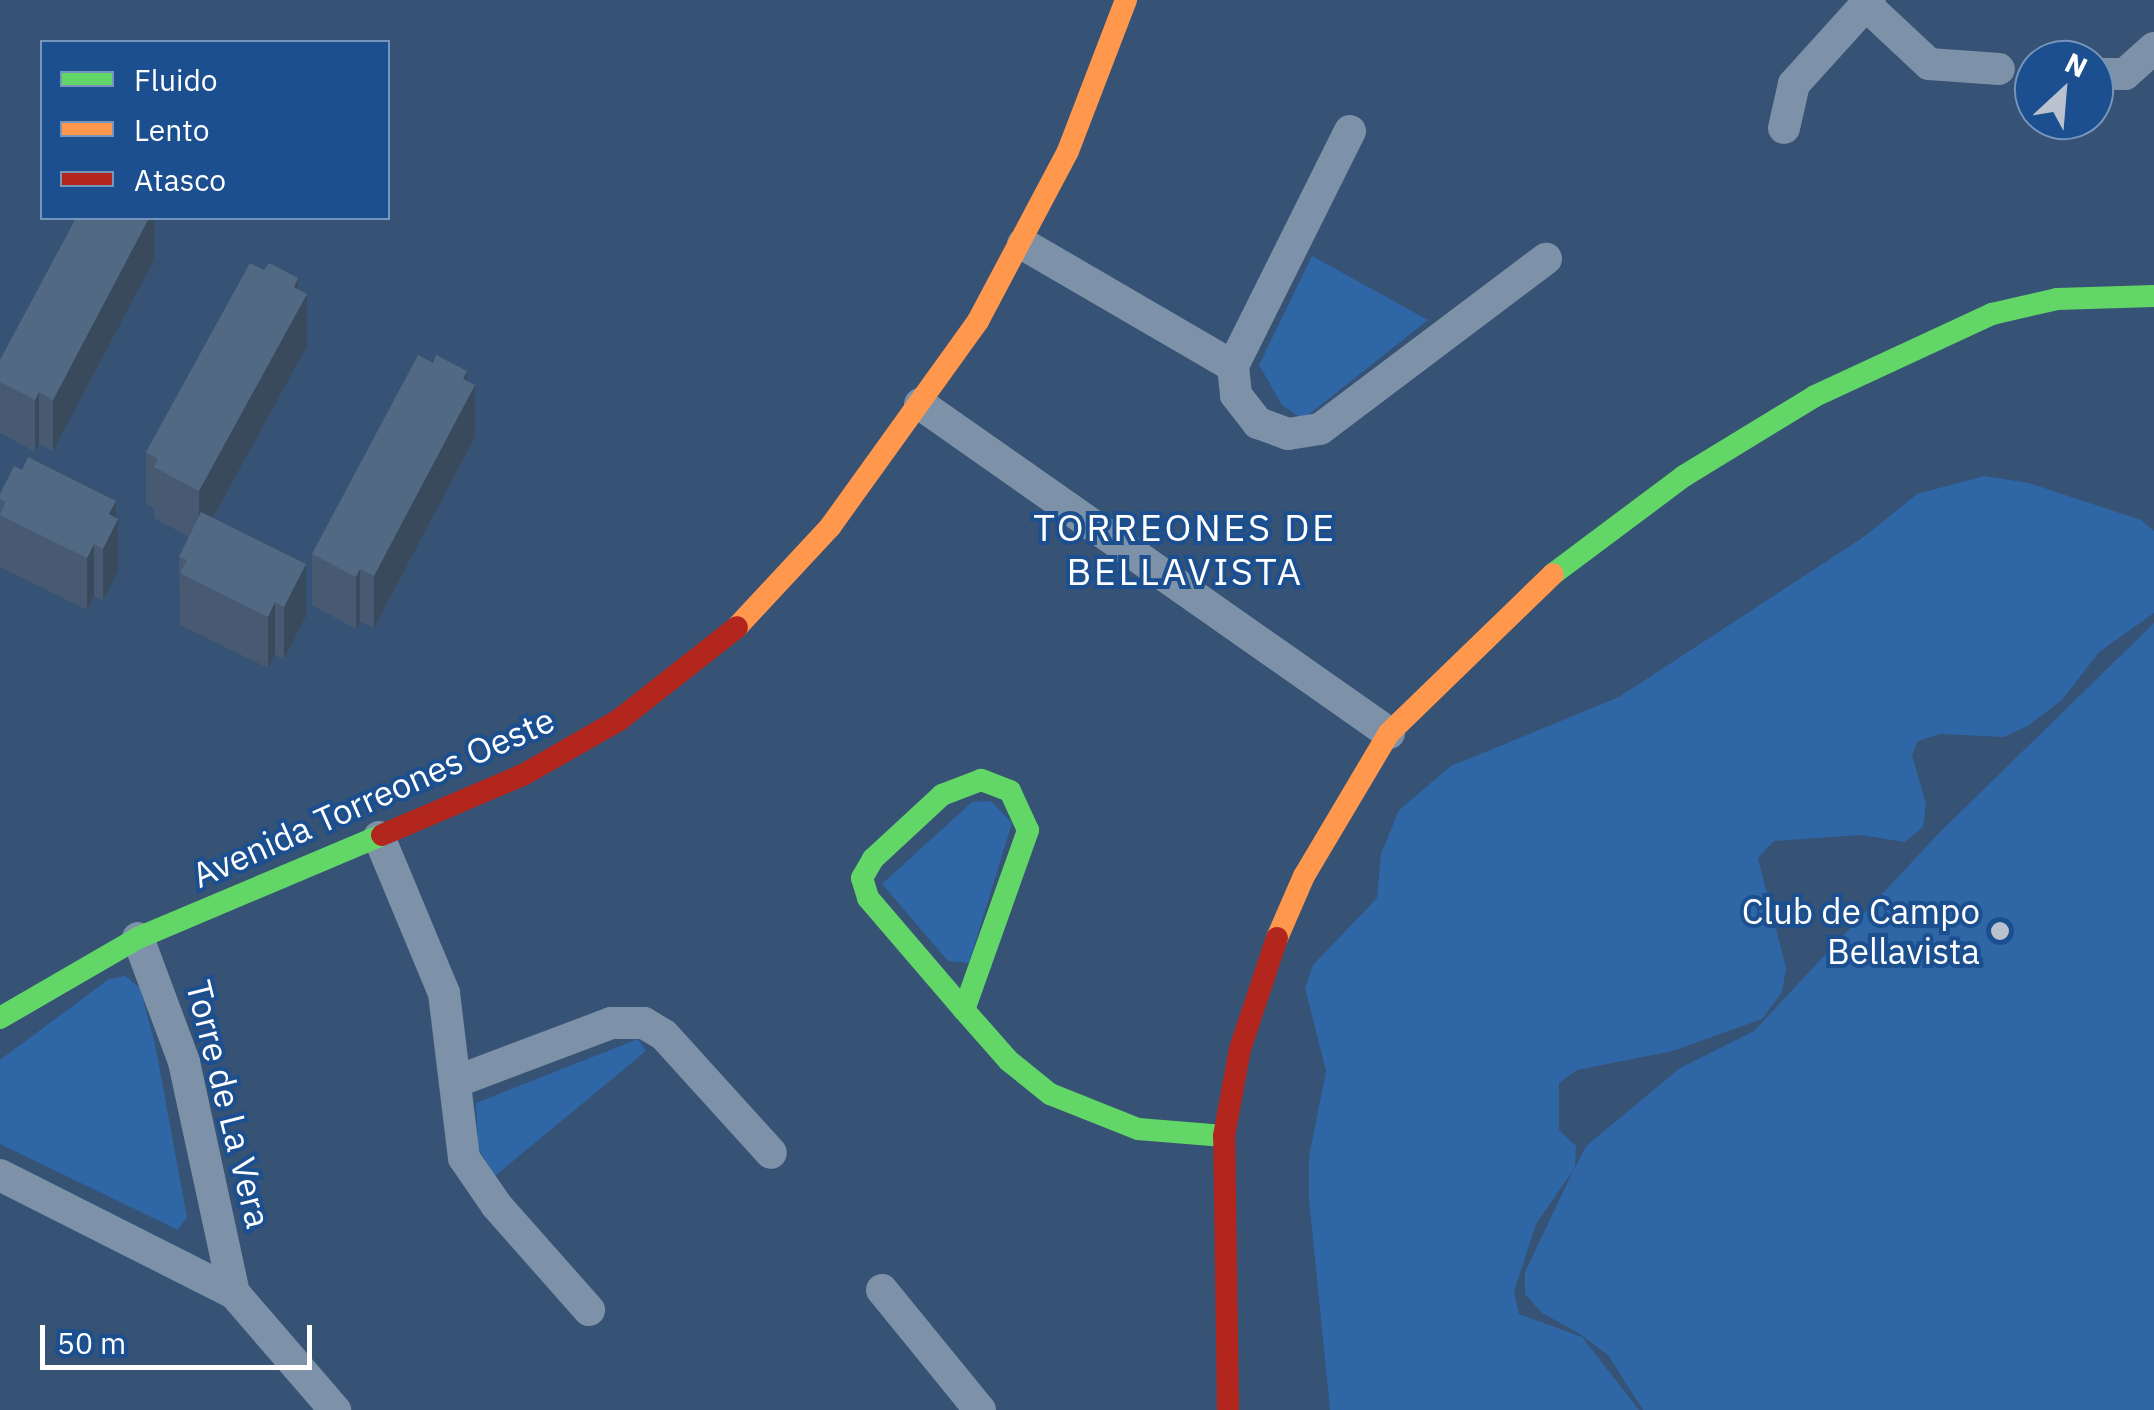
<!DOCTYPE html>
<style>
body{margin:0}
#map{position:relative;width:2154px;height:1410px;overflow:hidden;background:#365274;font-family:"IBM Plex Sans",sans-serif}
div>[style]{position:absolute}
.green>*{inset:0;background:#2f66a5}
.street>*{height:32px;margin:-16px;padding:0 16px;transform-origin:16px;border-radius:16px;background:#7d92a8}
.fast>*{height:22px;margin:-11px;padding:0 11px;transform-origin:11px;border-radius:11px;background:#63d668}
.slow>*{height:22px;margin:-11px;padding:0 11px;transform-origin:11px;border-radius:11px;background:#ff974d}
.jam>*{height:22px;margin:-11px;padding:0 11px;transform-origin:11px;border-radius:11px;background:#b3261e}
.wall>*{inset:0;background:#475a72}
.shaded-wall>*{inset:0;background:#394a5c}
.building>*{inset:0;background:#526984}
.dots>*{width:28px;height:28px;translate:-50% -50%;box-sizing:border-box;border:5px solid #1b4f8f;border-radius:50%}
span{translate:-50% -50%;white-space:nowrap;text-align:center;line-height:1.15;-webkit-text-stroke:8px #1b4f8f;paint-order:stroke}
.street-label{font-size:35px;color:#fff}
.poi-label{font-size:35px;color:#fff}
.right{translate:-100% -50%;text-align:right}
.neighbourhood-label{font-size:38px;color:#fff;letter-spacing:2.5px}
.legend{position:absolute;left:40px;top:40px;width:350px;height:180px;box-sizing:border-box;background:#1b4f8f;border:2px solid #7695bc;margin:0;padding:12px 18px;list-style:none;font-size:30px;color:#fff}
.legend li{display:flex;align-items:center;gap:20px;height:50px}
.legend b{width:50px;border:2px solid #7695bc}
.north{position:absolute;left:2014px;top:40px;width:100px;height:100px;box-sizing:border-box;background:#1b4f8f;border:2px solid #7695bc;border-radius:50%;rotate:26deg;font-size:28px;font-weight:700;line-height:40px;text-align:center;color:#fff}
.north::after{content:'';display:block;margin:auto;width:35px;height:45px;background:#b9c2ce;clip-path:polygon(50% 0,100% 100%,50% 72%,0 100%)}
.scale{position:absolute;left:40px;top:1325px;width:272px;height:45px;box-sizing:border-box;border:5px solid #fff;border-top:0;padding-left:12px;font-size:30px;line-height:35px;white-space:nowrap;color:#fff;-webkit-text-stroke:8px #1b4f8f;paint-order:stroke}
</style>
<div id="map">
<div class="green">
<i style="clip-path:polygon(1312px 256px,1428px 320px,1303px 419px,1282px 405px,1259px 365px)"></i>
<i style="clip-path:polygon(1984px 476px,2029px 483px,2141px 520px,2154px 531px,2154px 613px,2099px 652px,2062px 700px,2028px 726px,2004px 737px,1940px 734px,1918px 741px,1912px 755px,1926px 804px,1923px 827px,1905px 842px,1860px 835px,1774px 841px,1758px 858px,1786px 968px,1782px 992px,1762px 1019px,1673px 1051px,1577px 1070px,1559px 1083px,1559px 1130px,1576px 1146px,1575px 1168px,1586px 1146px,1680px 1068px,1754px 1031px,1940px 832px,2154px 623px,2154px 1410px,1643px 1410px,1608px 1355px,1577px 1332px,1542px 1313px,1525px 1294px,1525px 1272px,1574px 1169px,1536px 1224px,1514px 1292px,1519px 1314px,1582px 1337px,1639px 1410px,1330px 1410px,1309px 1199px,1309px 1157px,1326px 1071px,1305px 988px,1313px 965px,1377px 898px,1381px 854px,1399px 810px,1451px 766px,1619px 697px,1865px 536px,1917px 494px)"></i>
<i style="clip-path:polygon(991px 801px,1012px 823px,969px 963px,948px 961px,882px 884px,972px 802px)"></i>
<i style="clip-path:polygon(125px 976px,140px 988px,155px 1044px,187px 1217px,178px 1230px,0 1144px,0 1060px,109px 979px)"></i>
<i style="clip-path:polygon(638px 1039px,646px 1051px,495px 1176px,478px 1148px,476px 1103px)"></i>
</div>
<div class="street">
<i style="left:1866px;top:5px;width:86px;rotate:43.1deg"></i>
<i style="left:1929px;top:64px;width:70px;rotate:4.1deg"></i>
<i style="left:2094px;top:74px;width:31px"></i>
<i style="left:2125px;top:74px;width:39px;rotate:-42deg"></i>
<i style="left:1784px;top:128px;width:45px;rotate:-77.2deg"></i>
<i style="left:1794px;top:84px;width:113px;rotate:-47.9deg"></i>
<i style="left:1350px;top:131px;width:263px;rotate:116.5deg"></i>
<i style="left:1233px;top:366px;width:29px;rotate:84deg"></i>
<i style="left:1236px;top:395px;width:36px;rotate:52deg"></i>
<i style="left:1258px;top:423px;width:32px;rotate:20deg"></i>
<i style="left:1288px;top:434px;width:32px;rotate:-9deg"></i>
<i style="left:1320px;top:429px;width:283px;rotate:-37deg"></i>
<i style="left:1023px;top:244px;width:243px;rotate:30.2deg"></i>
<i style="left:920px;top:404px;width:573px;rotate:35.05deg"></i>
<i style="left:379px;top:837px;width:169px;rotate:67.4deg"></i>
<i style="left:444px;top:993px;width:166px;rotate:83.1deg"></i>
<i style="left:464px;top:1158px;width:58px;rotate:55.5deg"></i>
<i style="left:497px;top:1206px;width:139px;rotate:48.5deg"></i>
<i style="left:138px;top:938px;width:132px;rotate:69.6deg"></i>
<i style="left:184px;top:1062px;width:236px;rotate:77.8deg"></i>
<i style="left:455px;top:1082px;width:167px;rotate:-20.7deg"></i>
<i style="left:611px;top:1023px;width:33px"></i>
<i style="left:644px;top:1023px;width:23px;rotate:31deg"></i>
<i style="left:664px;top:1035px;width:159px;rotate:47.8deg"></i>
<i style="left:0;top:1175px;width:262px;rotate:26.8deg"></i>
<i style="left:234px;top:1293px;width:155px;rotate:49.2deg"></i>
<i style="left:882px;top:1290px;width:155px;rotate:50.8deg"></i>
</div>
<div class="fast">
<i style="left:1553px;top:574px;width:164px;rotate:-36.8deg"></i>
<i style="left:1684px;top:476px;width:153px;rotate:-31.4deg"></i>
<i style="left:1815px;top:396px;width:195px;rotate:-24.9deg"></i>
<i style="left:1992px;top:314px;width:67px;rotate:-13deg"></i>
<i style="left:2057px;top:299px;width:97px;rotate:-1.8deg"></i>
<i style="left:964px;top:1010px;width:191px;rotate:-70.4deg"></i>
<i style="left:1028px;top:830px;width:43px;rotate:-114.8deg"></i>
<i style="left:1010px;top:791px;width:31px;rotate:-159deg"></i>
<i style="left:981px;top:780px;width:42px;rotate:159deg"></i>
<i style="left:942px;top:795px;width:94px;rotate:137.2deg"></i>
<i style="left:873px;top:859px;width:22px;rotate:120deg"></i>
<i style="left:862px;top:878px;width:21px;rotate:73deg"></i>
<i style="left:868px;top:898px;width:148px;rotate:49.4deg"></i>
<i style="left:964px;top:1010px;width:68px;rotate:48.6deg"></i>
<i style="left:1009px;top:1061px;width:53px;rotate:38.8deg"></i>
<i style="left:1050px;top:1094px;width:95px;rotate:21.7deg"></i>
<i style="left:1138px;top:1129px;width:86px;rotate:4.7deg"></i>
<i style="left:0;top:1018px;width:160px;rotate:-30.1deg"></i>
<i style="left:138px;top:938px;width:265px;rotate:-22.9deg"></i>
</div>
<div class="slow">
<i style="left:737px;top:627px;width:137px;rotate:-47.1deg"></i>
<i style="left:830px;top:527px;width:254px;rotate:-54.3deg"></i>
<i style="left:978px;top:321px;width:192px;rotate:-62.1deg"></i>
<i style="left:1068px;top:151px;width:162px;rotate:-69deg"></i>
<i style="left:1277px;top:938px;width:68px;rotate:-66.5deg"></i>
<i style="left:1304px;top:876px;width:166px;rotate:-59.3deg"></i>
<i style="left:1389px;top:733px;width:228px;rotate:-44.1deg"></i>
</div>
<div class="jam">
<i style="left:382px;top:835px;width:153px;rotate:-23.1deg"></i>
<i style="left:523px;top:775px;width:111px;rotate:-29.8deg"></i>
<i style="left:619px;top:720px;width:150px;rotate:-38.2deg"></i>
<i style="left:1228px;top:1410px;width:274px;rotate:-90.8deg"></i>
<i style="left:1224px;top:1136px;width:88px;rotate:-79.6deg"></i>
<i style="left:1240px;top:1049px;width:117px;rotate:-71.6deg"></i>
</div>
<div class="wall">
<i style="clip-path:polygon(154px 218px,154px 260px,53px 451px,39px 444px,35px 452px,0 433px,0 360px)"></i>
<i style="clip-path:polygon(298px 289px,307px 346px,213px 517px,306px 616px,284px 659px,275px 654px,268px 668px,180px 625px,179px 557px,189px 537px,154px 518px,154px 508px,146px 504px,146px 452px)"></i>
<i style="clip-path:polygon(433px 363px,467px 381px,475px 437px,374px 628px,360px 621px,356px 629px,312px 605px,312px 554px)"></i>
<i style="clip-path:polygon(0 494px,116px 518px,118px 571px,103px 600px,94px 596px,87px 610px,0 567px)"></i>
</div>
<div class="shaded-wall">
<i style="clip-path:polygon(149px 218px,154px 218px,154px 260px,53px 451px,53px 400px)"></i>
<i style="clip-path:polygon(298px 278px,298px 310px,307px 294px,307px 346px,199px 543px,199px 491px)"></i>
<i style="clip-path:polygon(467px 371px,467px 400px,475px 385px,475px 437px,374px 628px,374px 576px)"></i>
<i style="clip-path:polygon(39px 392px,39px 444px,35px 452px,35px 400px)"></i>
<i style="clip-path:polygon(116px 501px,116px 524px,118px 519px,118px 571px,103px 600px,103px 549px,109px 514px)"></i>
<i style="clip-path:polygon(94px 544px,94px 596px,87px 610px,87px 558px)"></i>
<i style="clip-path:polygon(306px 564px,306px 616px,284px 659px,284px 607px)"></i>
<i style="clip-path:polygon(360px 569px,360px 621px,356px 629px,356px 577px)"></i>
<i style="clip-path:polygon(275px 602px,275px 654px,268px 668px,268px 617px)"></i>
</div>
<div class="building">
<i style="clip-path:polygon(76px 218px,149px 218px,53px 400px,39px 392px,35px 400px,0 382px,0 360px)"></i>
<i style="clip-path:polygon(250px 263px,264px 270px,269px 263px,298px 278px,294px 287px,307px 294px,199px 491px,154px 467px,158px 459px,146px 452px)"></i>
<i style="clip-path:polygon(418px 355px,433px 363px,436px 355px,467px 371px,463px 379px,475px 385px,374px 576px,360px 569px,356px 577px,312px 554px)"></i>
<i style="clip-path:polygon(28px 457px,116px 501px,109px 514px,118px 519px,103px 549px,94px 544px,87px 558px,0 515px,6px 502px,0 499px,0 494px,14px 466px,22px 470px)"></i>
<i style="clip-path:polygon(201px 512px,306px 564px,284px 607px,275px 602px,268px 617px,180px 573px,187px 560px,179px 557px)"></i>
</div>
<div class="dots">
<i style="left:2000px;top:931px;background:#b9c2ce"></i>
</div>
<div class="street-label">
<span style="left:373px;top:797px;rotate:-24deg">Avenida Torreones Oeste</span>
<span style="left:229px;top:1104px;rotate:76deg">Torre de La Vera</span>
</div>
<div class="poi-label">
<span class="right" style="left:1980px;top:931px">Club de Campo<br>Bellavista</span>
</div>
<div class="neighbourhood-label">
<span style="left:1185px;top:549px">TORREONES DE<br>BELLAVISTA</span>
</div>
<ul class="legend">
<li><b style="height:12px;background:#63d668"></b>Fluido</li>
<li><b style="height:12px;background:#ff974d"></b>Lento</li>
<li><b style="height:12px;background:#b3261e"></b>Atasco</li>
</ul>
<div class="north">N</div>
<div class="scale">50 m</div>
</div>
